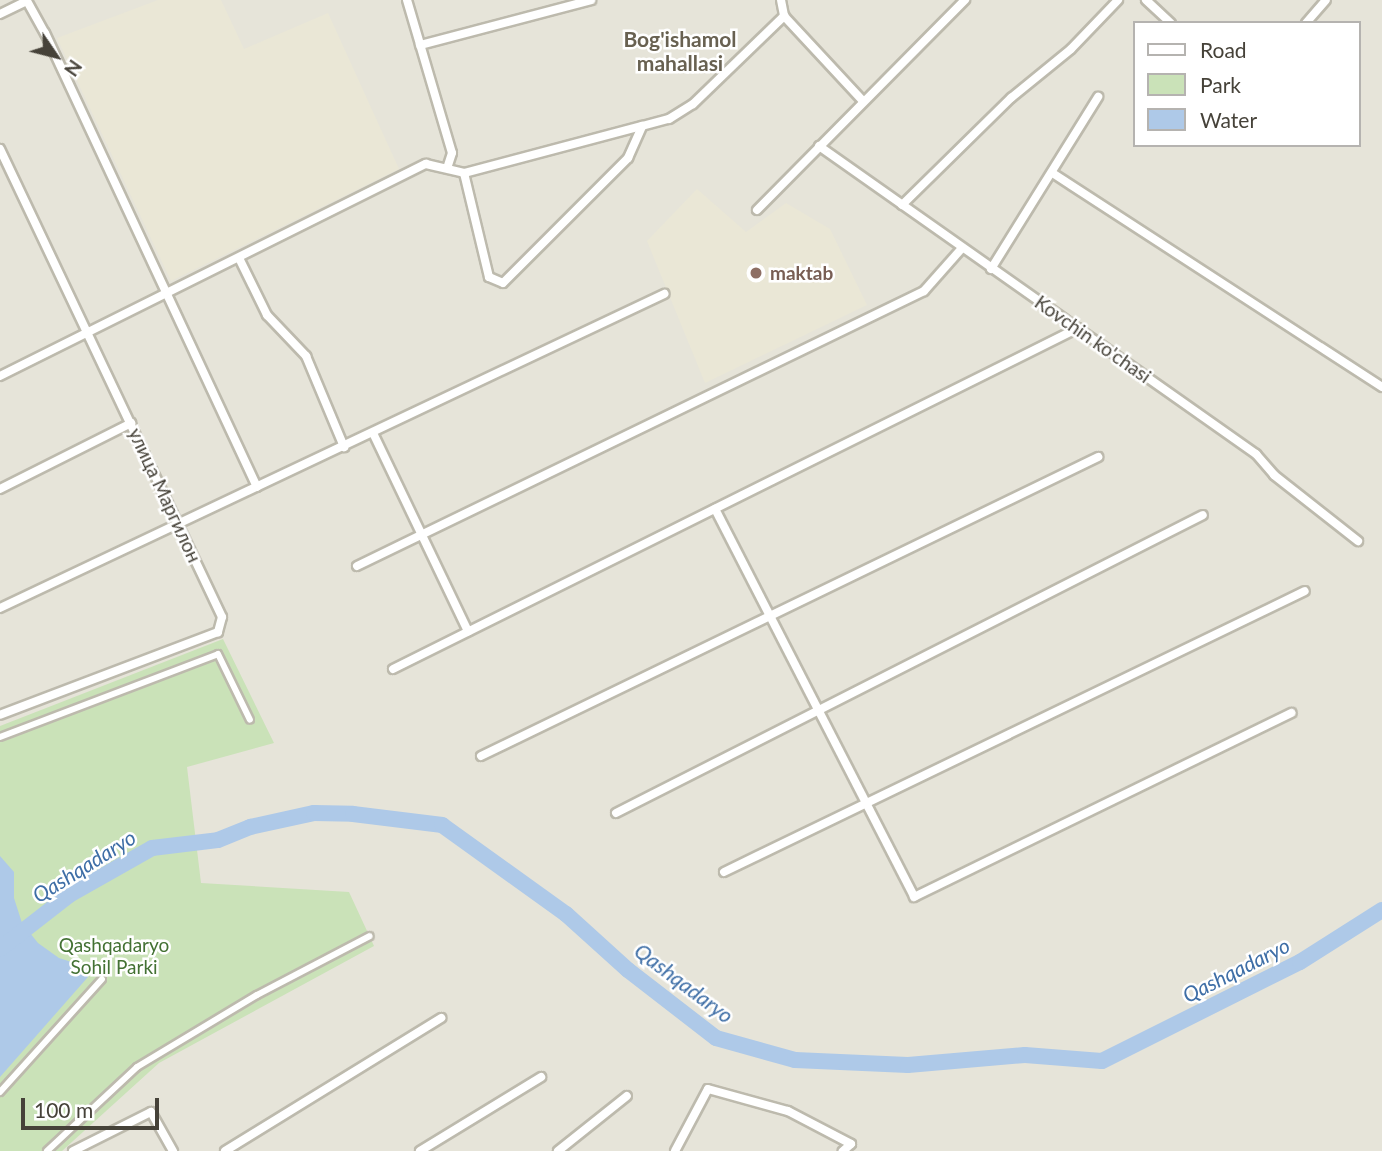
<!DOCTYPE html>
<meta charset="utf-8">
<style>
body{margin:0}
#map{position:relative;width:1382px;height:1151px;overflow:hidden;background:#f3f1ea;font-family:Lato,sans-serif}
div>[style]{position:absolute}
.residential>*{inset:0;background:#e6e4d9}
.education>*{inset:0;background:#eae7d6}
.green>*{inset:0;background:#cae2b8}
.water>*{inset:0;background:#aec9e8}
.river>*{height:16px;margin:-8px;padding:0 8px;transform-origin:8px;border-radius:8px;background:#aec9e8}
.roads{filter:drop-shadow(2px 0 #bdbaad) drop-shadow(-2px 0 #bdbaad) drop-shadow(0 2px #bdbaad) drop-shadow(0 -2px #bdbaad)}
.pedestrian>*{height:6px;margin:-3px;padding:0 3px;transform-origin:3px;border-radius:3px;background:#fff}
.minor>*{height:8px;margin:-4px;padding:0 4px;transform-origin:4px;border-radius:4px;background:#fff}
.dots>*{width:19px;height:19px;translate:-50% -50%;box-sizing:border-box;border:4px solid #fff;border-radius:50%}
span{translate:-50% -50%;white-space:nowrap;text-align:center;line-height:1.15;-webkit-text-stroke:5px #fff;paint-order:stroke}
.education-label{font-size:19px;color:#785e54;font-weight:700}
.left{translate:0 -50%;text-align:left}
.street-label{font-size:19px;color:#464239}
.park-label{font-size:19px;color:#437133}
.neighbourhood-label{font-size:21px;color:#686151;font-weight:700}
.water-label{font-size:21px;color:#3e6ea6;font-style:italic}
.legend{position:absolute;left:1133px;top:21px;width:228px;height:126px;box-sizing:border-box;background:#fff;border:2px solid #b5b3b0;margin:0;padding:9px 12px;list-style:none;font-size:21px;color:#464239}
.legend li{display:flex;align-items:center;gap:14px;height:35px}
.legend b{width:35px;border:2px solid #b5b3b0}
.north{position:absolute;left:21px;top:21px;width:70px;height:70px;-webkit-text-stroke:5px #fff;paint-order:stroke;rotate:125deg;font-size:19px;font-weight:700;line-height:28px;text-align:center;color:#464239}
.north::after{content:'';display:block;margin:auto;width:24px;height:32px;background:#464239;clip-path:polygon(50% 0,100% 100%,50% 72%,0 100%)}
.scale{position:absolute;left:21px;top:1098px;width:138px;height:32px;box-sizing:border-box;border:4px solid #464239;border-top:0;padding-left:9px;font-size:21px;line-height:24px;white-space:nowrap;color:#464239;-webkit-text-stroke:5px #fff;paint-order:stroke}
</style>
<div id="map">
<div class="residential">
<i style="clip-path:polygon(evenodd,0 0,1382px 0,1382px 1151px,0 1151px,0 0,1135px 23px,1359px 23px,1359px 145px,1135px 145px,1135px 23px)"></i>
</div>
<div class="education">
<i style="clip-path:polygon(158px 0,221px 0,244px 49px,328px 13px,399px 169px,171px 281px,57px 38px)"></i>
<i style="clip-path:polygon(697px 189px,746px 232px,786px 203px,830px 229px,867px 305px,705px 383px,647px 241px)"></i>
</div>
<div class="green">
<i style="clip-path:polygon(223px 639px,274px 743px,187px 767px,201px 883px,349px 892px,374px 946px,159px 1063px,62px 1151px,0 1151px,0 726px)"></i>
</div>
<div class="water">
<i style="clip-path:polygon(0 856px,14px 872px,14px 898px,22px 923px,38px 943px,59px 958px,84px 966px,88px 977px,0 1077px)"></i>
</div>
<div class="river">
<i style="left:0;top:949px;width:88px;rotate:-38deg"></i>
<i style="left:69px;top:895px;width:95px;rotate:-29.5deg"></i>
<i style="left:152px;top:848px;width:66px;rotate:-6.9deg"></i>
<i style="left:218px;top:840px;width:35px;rotate:-22deg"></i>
<i style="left:250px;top:827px;width:66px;rotate:-12.3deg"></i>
<i style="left:314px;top:813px;width:39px;rotate:1deg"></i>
<i style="left:353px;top:814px;width:90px;rotate:7deg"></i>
<i style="left:442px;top:825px;width:153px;rotate:35.7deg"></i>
<i style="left:566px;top:914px;width:84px;rotate:42.1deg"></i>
<i style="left:628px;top:970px;width:111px;rotate:37.7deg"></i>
<i style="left:716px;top:1038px;width:82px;rotate:15.6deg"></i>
<i style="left:795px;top:1060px;width:113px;rotate:2.5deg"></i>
<i style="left:908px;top:1065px;width:117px;rotate:-4.9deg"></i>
<i style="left:1025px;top:1055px;width:77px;rotate:4.5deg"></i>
<i style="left:1102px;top:1061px;width:221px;rotate:-26.6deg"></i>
<i style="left:1300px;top:962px;width:97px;rotate:-32.4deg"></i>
</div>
<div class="roads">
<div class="pedestrian">
<i style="left:0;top:737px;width:233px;rotate:-20.8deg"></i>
<i style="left:218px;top:654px;width:73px;rotate:64.1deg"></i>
<i style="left:0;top:1092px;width:152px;rotate:-47.9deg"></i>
<i style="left:47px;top:1151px;width:123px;rotate:-43deg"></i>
<i style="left:137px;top:1067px;width:140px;rotate:-31deg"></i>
<i style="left:257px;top:995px;width:127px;rotate:-27.6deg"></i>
</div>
<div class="minor">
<i style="left:407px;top:0;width:159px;rotate:73.6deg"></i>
<i style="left:452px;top:153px;width:16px;rotate:108deg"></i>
<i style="left:781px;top:0;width:16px;rotate:79deg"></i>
<i style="left:784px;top:16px;width:116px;rotate:47.1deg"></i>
<i style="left:1146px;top:0;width:34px;rotate:43deg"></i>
<i style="left:0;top:14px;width:30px;rotate:-26deg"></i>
<i style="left:27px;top:1px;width:37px;rotate:61deg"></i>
<i style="left:45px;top:33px;width:501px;rotate:64.97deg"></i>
<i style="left:1306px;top:23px;width:30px;rotate:-49deg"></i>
<i style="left:420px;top:45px;width:177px;rotate:-14.7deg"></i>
<i style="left:819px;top:146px;width:535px;rotate:35.18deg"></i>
<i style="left:1256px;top:454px;width:28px;rotate:49deg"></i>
<i style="left:1274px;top:475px;width:107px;rotate:38.2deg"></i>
<i style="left:0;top:149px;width:518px;rotate:64.62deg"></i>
<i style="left:222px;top:617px;width:16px;rotate:105deg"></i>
<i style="left:218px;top:632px;width:233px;rotate:159.2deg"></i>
<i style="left:464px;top:173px;width:107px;rotate:76.5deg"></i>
<i style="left:489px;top:277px;width:15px;rotate:23deg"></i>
<i style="left:503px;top:283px;width:177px;rotate:-45deg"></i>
<i style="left:628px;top:158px;width:35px;rotate:-66deg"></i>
<i style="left:642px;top:126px;width:28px;rotate:-15deg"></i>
<i style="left:669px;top:119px;width:28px;rotate:-32deg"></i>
<i style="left:693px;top:104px;width:127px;rotate:-44deg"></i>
<i style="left:1054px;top:174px;width:391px;rotate:33deg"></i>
<i style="left:902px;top:205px;width:153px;rotate:-44.5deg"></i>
<i style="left:1011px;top:98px;width:77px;rotate:-39.2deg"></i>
<i style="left:1071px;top:49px;width:68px;rotate:-46.2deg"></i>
<i style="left:757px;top:210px;width:296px;rotate:-45.3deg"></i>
<i style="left:239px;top:258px;width:64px;rotate:63.8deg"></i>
<i style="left:267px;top:315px;width:57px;rotate:46.4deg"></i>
<i style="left:306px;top:356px;width:99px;rotate:67.3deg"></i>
<i style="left:991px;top:269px;width:203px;rotate:-58.1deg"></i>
<i style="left:0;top:376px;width:476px;rotate:-26.5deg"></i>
<i style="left:426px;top:164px;width:39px;rotate:13deg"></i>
<i style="left:464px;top:173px;width:184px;rotate:-14.8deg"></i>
<i style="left:373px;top:433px;width:220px;rotate:64.4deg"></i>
<i style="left:0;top:489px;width:147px;rotate:-26.7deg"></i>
<i style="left:715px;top:509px;width:436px;rotate:62.8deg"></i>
<i style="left:914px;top:897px;width:420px;rotate:-26deg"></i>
<i style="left:357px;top:566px;width:630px;rotate:-25.87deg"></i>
<i style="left:924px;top:291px;width:57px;rotate:-48.5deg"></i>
<i style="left:0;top:608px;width:735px;rotate:-25.31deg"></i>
<i style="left:393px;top:669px;width:765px;rotate:-26.46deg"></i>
<i style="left:481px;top:756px;width:686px;rotate:-25.85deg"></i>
<i style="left:616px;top:813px;width:658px;rotate:-26.92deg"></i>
<i style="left:724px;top:872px;width:645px;rotate:-25.81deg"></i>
<i style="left:73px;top:1151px;width:87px;rotate:-26.6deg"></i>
<i style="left:151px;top:1112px;width:45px;rotate:60.6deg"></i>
<i style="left:225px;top:1151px;width:254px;rotate:-31.6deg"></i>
<i style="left:420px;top:1151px;width:142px;rotate:-31.4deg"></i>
<i style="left:558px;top:1151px;width:88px;rotate:-38.6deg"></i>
<i style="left:675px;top:1151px;width:70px;rotate:-62deg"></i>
<i style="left:708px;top:1089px;width:83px;rotate:15.4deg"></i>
<i style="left:788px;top:1111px;width:71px;rotate:27.6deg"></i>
<i style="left:851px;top:1144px;width:11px;rotate:139deg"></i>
</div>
</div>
<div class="dots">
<i style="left:756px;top:273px;background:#8d6e63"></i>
</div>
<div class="education-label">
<span class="left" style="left:770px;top:273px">maktab</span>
</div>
<div class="street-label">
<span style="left:1093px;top:339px;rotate:35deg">Kovchin ko'chasi</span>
<span style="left:165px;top:495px;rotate:65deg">улица Маргилон</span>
</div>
<div class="park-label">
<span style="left:114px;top:956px">Qashqadaryo<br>Sohil Parki</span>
</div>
<div class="neighbourhood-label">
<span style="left:680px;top:51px">Bog'ishamol<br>mahallasi</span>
</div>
<div class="water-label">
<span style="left:84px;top:866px;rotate:-32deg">Qashqadaryo</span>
<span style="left:1236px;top:970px;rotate:-27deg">Qashqadaryo</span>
<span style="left:684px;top:983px;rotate:37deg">Qashqadaryo</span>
</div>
<ul class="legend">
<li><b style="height:9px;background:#fff"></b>Road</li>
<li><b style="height:19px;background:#cae2b8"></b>Park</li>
<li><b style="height:19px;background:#aec9e8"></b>Water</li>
</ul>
<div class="north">N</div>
<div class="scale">100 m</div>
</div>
